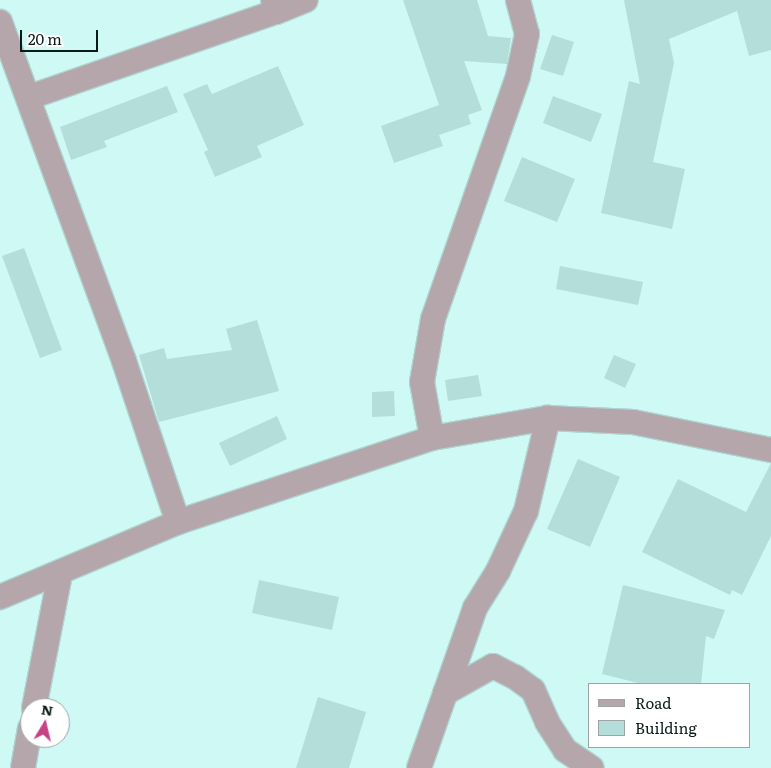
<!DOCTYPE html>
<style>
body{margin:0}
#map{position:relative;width:771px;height:768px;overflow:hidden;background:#cef9f4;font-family:Literata,serif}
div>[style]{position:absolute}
.building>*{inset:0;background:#b4deda}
.roads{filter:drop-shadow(1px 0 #afd5d1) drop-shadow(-1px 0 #afd5d1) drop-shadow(0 1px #afd5d1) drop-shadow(0 -1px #afd5d1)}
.street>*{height:24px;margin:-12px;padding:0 12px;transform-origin:12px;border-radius:12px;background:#b5a6ab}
span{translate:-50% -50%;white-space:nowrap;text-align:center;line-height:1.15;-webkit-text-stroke:4.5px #fff;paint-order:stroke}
.legend{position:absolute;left:588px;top:683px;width:162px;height:65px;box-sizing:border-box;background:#fff;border:1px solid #9da4a3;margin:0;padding:6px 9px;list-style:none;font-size:15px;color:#0a1b19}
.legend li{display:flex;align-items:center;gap:10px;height:25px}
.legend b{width:25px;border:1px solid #9da4a3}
.north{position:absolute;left:20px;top:698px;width:50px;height:50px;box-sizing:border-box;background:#fff;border:1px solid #9da4a3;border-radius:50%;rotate:9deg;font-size:14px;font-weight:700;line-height:20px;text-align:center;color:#0a1b19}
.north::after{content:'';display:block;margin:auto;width:18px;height:22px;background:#c84283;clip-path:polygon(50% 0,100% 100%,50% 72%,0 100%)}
.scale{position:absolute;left:20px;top:30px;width:78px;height:22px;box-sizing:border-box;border:2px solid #0a1b19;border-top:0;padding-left:6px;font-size:15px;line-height:18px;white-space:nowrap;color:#0a1b19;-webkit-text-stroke:4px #fff;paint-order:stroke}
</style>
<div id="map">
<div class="building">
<i style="clip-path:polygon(403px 0,477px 0,488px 36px,511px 38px,507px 64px,464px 61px,482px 110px,468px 115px,471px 124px,439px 135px,443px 146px,394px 163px,381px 126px,439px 105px)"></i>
<i style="clip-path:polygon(624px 0,771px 0,771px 50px,749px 56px,737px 11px,669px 39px,674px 63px,653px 162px,685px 169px,672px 229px,601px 213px,629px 81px,640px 84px)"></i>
<i style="clip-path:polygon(552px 35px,574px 42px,563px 76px,540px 69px)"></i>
<i style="clip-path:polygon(278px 66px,304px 125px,257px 146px,262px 157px,215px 177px,204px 152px,208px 150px,183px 94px,207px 84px,212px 94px)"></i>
<i style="clip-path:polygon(167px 86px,178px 112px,104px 141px,107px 147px,71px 160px,60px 127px)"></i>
<i style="clip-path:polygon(553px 96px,602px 114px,591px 142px,543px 123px)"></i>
<i style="clip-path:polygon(522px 157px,575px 179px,557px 222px,504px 201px)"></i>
<i style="clip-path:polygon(24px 248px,62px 350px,40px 358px,2px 256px)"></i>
<i style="clip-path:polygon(560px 266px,643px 282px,638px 305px,556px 289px)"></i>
<i style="clip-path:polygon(257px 320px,279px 391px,159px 422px,139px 355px,164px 348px,167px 359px,232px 350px,226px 329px)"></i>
<i style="clip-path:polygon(614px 355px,636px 364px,625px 388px,604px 378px)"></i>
<i style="clip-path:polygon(478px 375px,482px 396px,448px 401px,445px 380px)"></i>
<i style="clip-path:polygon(394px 391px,395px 416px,372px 417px,372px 392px)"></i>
<i style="clip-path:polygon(277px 416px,287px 439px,230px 466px,219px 443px)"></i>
<i style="clip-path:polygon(578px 459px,620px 477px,590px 547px,547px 529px)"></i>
<i style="clip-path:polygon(771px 463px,771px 536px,742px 595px,732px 590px,730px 595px,642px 552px,678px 479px,746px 512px)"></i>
<i style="clip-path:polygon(259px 580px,339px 597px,332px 630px,252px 613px)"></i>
<i style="clip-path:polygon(623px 585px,725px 610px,714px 639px,706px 636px,701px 684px,642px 684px,602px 674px)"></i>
<i style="clip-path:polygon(318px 697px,366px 712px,349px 768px,296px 768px)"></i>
</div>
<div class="roads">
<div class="street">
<i style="left:273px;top:0;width:12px;rotate:76deg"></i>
<i style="left:276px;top:12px;width:32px;rotate:-22deg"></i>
<i style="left:0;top:22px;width:361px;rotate:69.9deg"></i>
<i style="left:124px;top:361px;width:170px;rotate:71.5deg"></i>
<i style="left:30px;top:97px;width:260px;rotate:-19.1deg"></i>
<i style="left:432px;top:438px;width:57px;rotate:-100.1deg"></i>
<i style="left:422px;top:382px;width:64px;rotate:-80.1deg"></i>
<i style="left:433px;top:319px;width:257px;rotate:-70.7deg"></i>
<i style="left:518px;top:76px;width:43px;rotate:-77.9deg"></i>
<i style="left:527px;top:34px;width:35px;rotate:-105deg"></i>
<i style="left:0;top:597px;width:193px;rotate:-22.8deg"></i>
<i style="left:178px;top:522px;width:268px;rotate:-18.3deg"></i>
<i style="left:432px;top:438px;width:118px;rotate:-9.8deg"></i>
<i style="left:548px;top:418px;width:85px;rotate:2.7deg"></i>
<i style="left:633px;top:422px;width:141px;rotate:11.5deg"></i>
<i style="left:445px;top:693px;width:55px;rotate:-29.4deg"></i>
<i style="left:493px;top:666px;width:25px;rotate:27deg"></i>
<i style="left:515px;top:677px;width:22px;rotate:36deg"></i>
<i style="left:533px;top:690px;width:35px;rotate:66deg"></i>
<i style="left:547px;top:722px;width:33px;rotate:57deg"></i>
<i style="left:565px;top:750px;width:32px;rotate:34deg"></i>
<i style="left:34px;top:708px;width:136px;rotate:-79deg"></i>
<i style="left:23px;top:768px;width:40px;rotate:-80deg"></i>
<i style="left:419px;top:768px;width:170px;rotate:-70.7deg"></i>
<i style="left:475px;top:608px;width:44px;rotate:-58.1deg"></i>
<i style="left:498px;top:571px;width:66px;rotate:-65deg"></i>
<i style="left:526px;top:511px;width:96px;rotate:-76.7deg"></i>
</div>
</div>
<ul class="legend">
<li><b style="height:6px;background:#b5a6ab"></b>Road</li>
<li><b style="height:14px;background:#b4deda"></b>Building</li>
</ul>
<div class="north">N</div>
<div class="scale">20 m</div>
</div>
